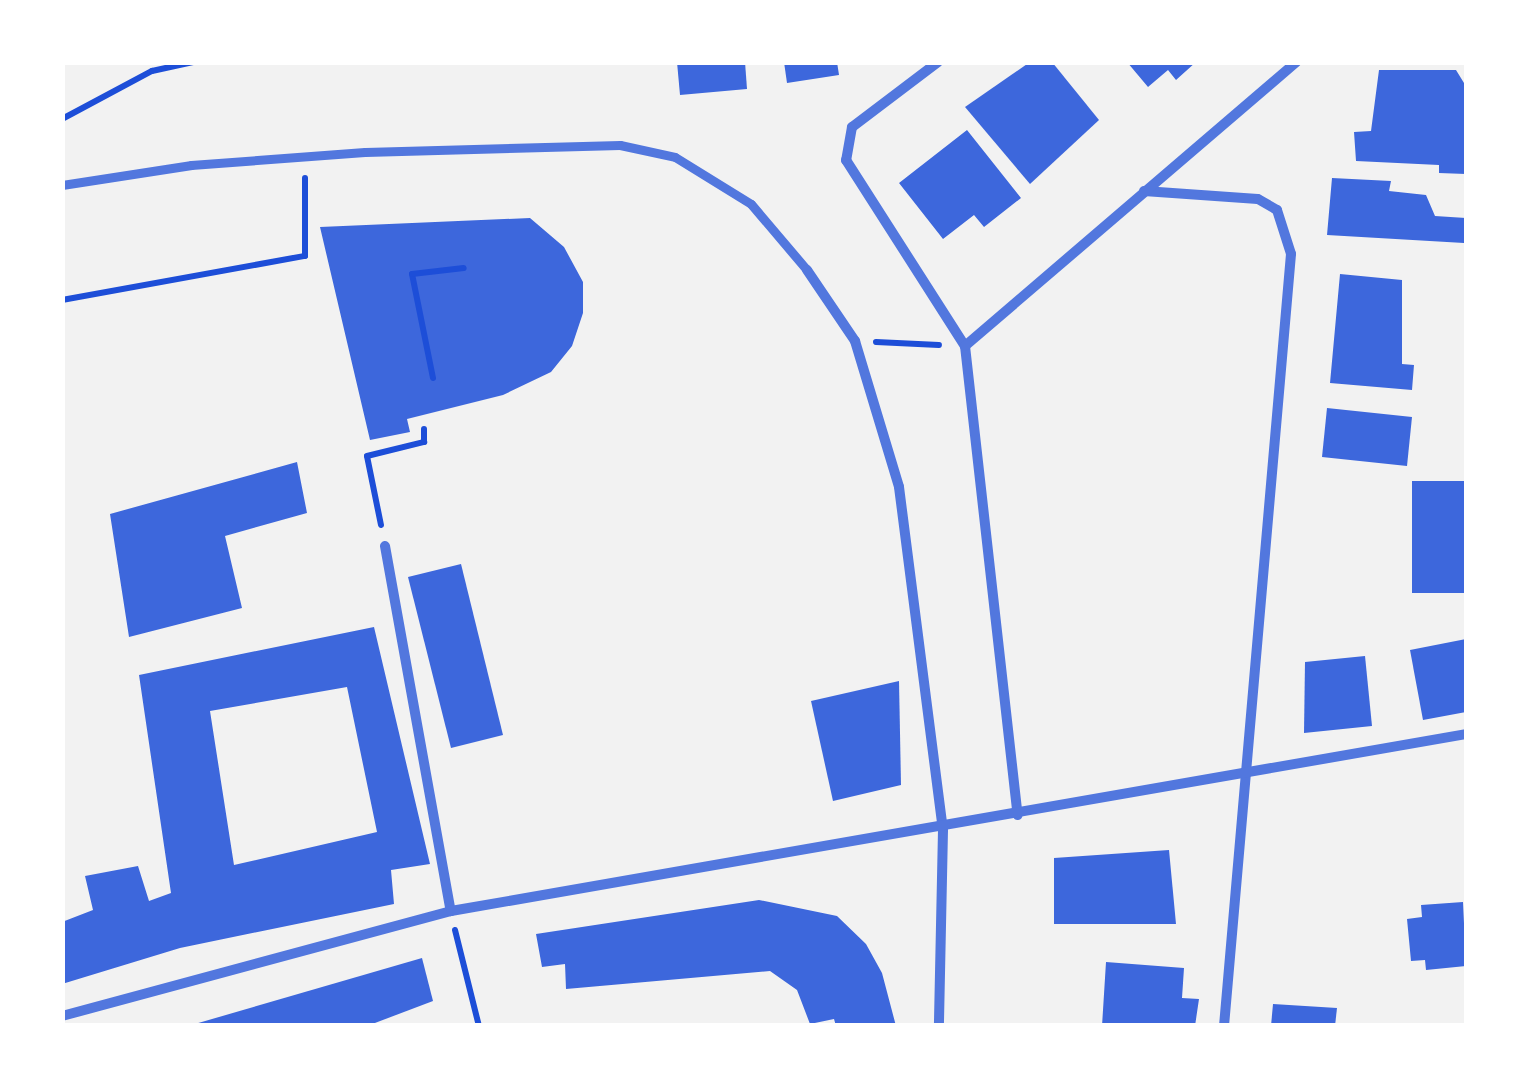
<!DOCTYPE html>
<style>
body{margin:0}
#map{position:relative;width:1529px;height:1088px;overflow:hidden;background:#f2f2f2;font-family:Overpass,sans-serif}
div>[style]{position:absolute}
.building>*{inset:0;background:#3d67dc}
.path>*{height:6px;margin:-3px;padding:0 3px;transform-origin:3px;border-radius:3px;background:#1d4ed8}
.pedestrian>*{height:9px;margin:-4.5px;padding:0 4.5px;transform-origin:4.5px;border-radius:4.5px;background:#5277de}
.minor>*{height:10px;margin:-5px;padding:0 5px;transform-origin:5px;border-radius:5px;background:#5277de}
span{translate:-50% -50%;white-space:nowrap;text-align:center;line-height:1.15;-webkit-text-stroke:8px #fff;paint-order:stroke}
.frame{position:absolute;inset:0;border:65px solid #fff;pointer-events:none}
</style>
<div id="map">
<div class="building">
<i style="clip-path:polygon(677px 62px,745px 62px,747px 89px,680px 95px)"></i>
<i style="clip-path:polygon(784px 62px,837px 62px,839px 75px,787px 83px)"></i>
<i style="clip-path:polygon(1030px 62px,1052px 62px,1099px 120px,1030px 184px,965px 107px)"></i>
<i style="clip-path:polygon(1127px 62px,1196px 62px,1176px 80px,1168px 70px,1148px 87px)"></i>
<i style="clip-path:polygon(1379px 70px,1456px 70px,1464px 83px,1466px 174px,1439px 173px,1439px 165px,1356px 161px,1354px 132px,1371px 131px)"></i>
<i style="clip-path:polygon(967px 130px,1021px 198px,984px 227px,974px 215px,943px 239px,899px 183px)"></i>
<i style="clip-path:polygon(1332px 178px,1391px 181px,1389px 191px,1426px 195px,1435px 216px,1466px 218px,1464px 243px,1327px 235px)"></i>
<i style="clip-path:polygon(530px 218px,564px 247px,583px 282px,583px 313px,572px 346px,551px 372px,503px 395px,407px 419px,410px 432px,370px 440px,320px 227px)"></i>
<i style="clip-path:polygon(1340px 274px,1402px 280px,1402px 364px,1414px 365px,1412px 390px,1330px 383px)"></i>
<i style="clip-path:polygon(1327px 408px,1412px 417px,1407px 466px,1322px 457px)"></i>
<i style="clip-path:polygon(297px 462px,307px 513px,225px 536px,242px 608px,129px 637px,110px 514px)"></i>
<i style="clip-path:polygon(1412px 481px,1466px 481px,1466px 593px,1412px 593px)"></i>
<i style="clip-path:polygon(461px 564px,503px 735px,451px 748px,408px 577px)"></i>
<i style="clip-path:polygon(evenodd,374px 627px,430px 864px,391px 870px,394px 904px,180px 948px,62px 984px,62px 922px,93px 910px,85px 876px,138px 866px,149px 901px,171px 893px,139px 675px,374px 627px,347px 687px,377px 832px,234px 865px,210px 711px,347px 687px)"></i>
<i style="clip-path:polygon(1466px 639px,1466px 712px,1423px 720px,1410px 650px)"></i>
<i style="clip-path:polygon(1365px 656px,1372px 726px,1304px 733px,1305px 662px)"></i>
<i style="clip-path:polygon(899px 681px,901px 785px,833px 801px,811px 701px)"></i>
<i style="clip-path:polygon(1169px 850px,1176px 924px,1054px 924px,1054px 858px)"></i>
<i style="clip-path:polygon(759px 900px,837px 916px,866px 944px,882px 973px,896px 1026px,836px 1026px,834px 1019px,810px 1024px,797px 990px,770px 971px,566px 989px,565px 964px,542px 967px,536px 934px)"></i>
<i style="clip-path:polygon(1463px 902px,1466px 966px,1426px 970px,1425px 960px,1411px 961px,1407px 919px,1422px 917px,1421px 905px)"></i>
<i style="clip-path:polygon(422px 958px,433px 1001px,367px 1026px,188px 1026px)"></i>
<i style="clip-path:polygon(1106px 962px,1184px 968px,1182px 998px,1199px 999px,1195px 1026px,1102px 1026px)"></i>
<i style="clip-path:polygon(1273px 1004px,1337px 1008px,1335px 1026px,1271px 1026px)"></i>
</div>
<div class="path">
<i style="left:62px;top:119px;width:102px;rotate:-28.1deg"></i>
<i style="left:152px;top:71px;width:42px;rotate:-12.4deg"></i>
<i style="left:62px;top:300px;width:247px;rotate:-10.3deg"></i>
<i style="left:305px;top:256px;width:78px;rotate:-90deg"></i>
<i style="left:876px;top:342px;width:63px;rotate:2.7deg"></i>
<i style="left:433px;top:378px;width:106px;rotate:-101.4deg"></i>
<i style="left:412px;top:274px;width:52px;rotate:-6.6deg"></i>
<i style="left:381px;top:525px;width:70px;rotate:-101.5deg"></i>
<i style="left:367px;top:456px;width:59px;rotate:-13.8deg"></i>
<i style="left:424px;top:442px;width:13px;rotate:-90deg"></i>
<i style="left:455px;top:930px;width:99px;rotate:76deg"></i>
</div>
<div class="pedestrian">
<i style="left:62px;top:185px;width:131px;rotate:-8.8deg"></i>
<i style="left:191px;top:165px;width:174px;rotate:-4.3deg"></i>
<i style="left:365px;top:152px;width:255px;rotate:-1.6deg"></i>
<i style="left:620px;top:145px;width:56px;rotate:12.3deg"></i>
<i style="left:675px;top:157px;width:89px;rotate:31.7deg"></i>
<i style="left:751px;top:204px;width:87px;rotate:49.7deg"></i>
</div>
<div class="minor">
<i style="left:938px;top:62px;width:108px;rotate:142.9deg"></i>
<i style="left:852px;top:127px;width:34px;rotate:100deg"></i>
<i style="left:846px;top:160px;width:221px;rotate:57.4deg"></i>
<i style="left:965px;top:346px;width:472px;rotate:83.6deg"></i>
<i style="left:1144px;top:191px;width:114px;rotate:4deg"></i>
<i style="left:1258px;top:199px;width:22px;rotate:30deg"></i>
<i style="left:1277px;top:210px;width:46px;rotate:72.3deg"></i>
<i style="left:1291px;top:254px;width:775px;rotate:94.96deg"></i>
<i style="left:807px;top:270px;width:86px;rotate:55.9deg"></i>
<i style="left:855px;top:341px;width:152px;rotate:73.2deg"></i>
<i style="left:899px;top:487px;width:346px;rotate:82.7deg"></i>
<i style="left:943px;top:830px;width:196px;rotate:91.2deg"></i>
<i style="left:965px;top:346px;width:436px;rotate:-40.6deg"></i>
<i style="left:385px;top:546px;width:371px;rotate:79.8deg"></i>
<i style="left:62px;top:1016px;width:403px;rotate:-15.1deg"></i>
<i style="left:451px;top:911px;width:1030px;rotate:-9.89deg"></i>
</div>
<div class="frame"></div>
</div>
